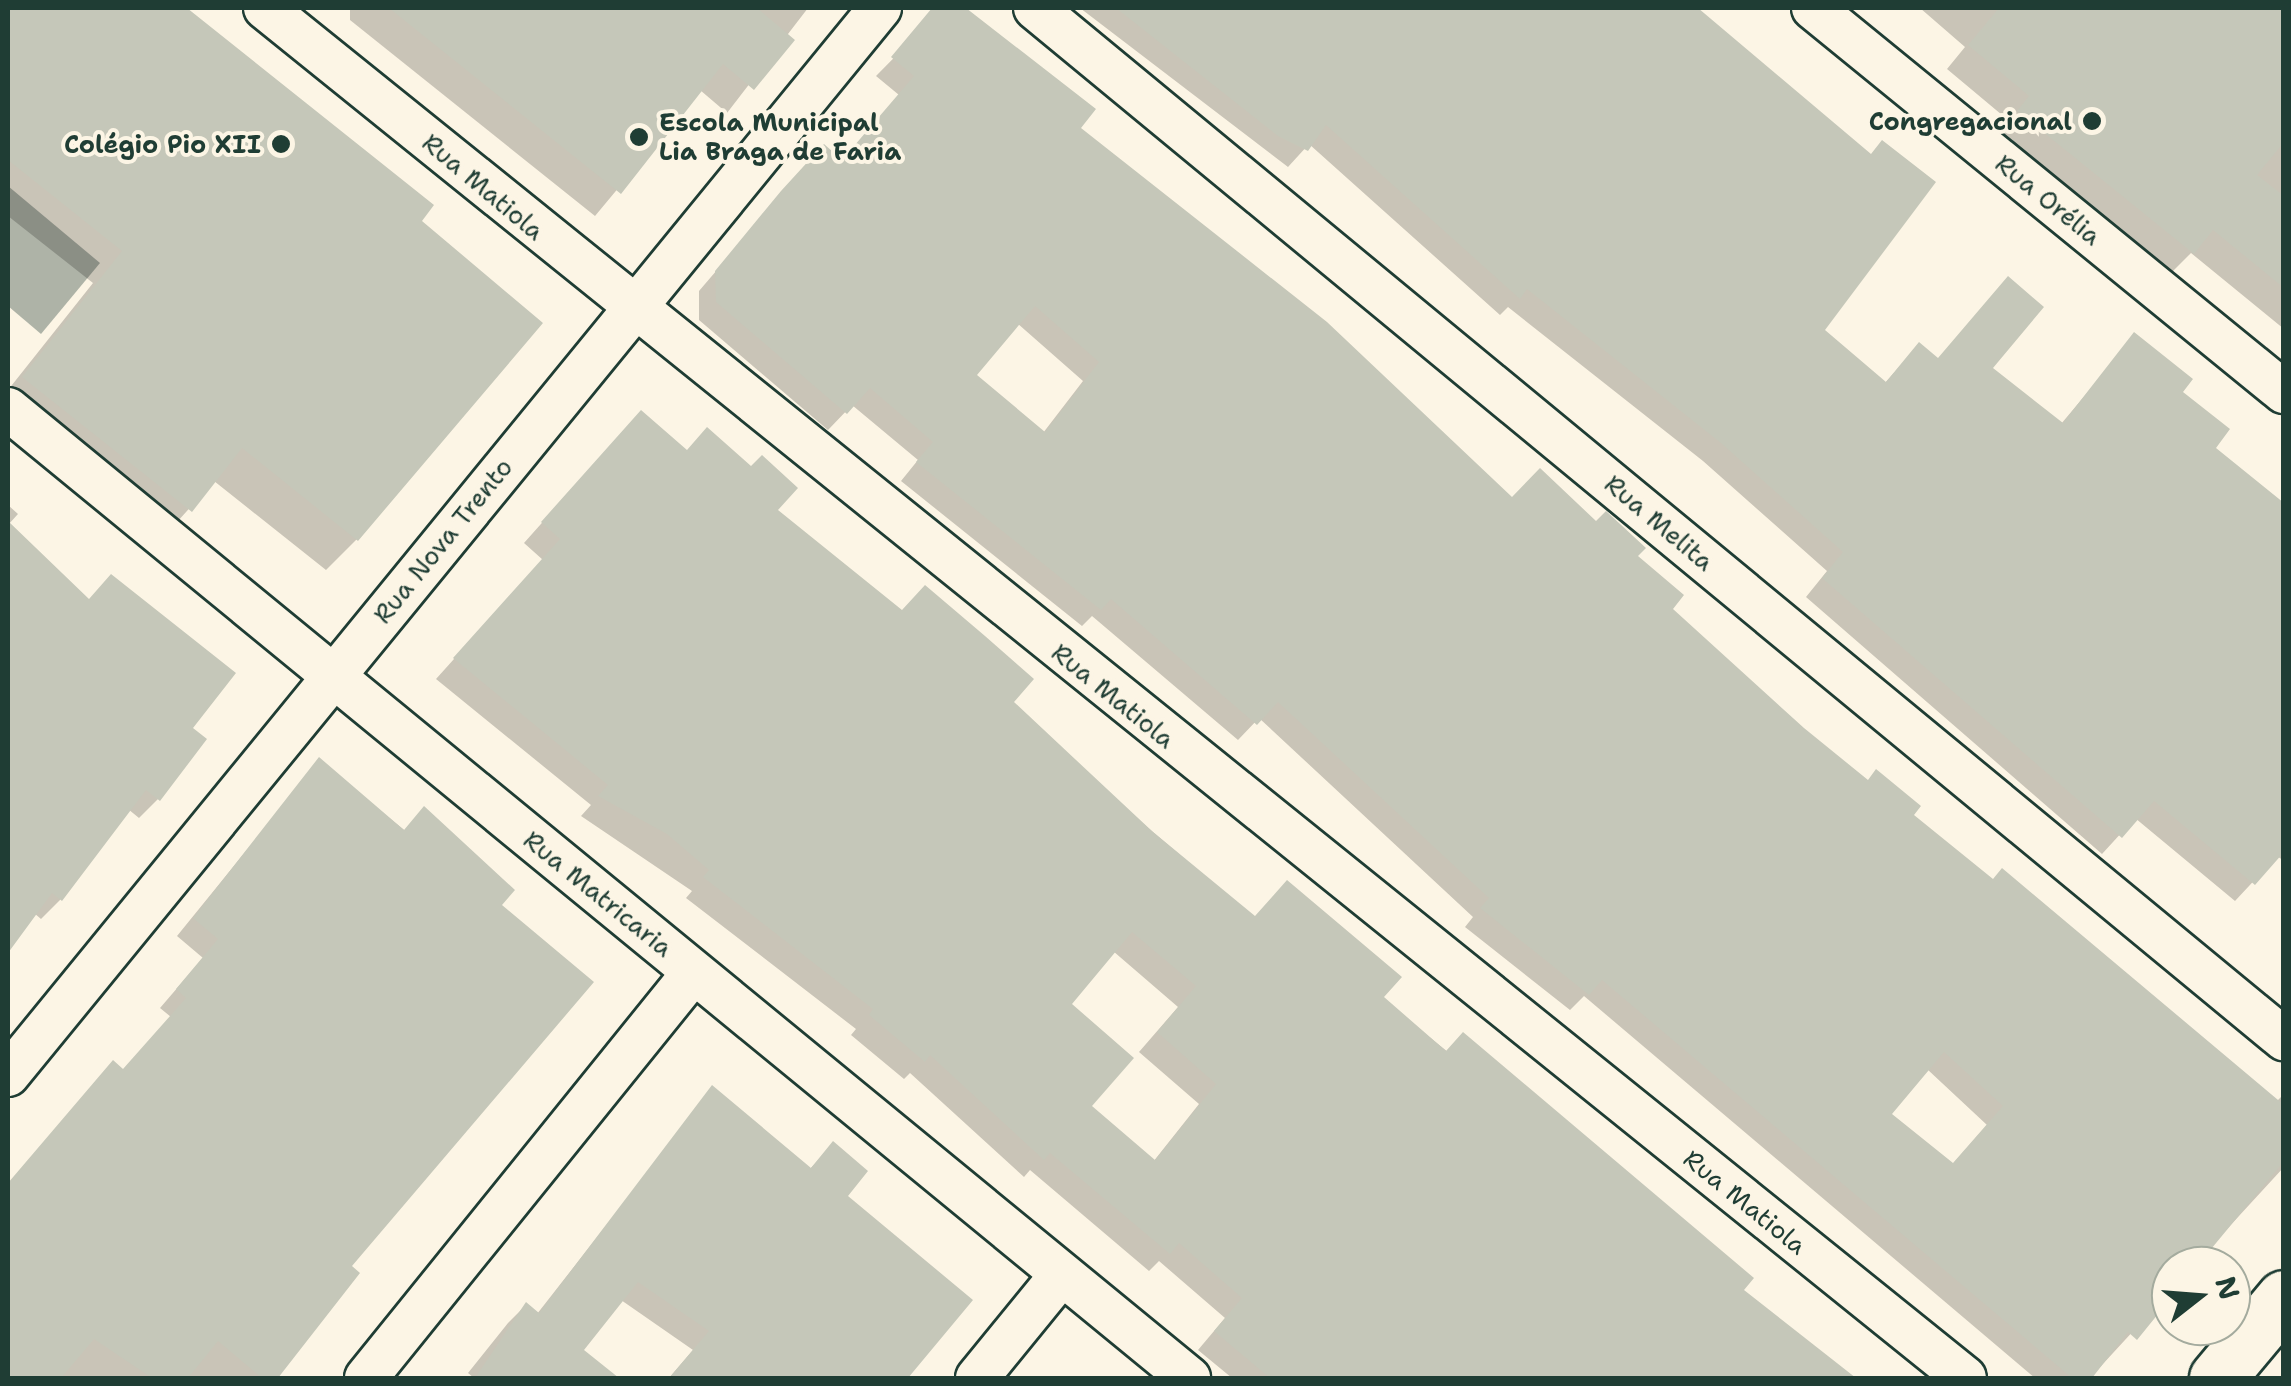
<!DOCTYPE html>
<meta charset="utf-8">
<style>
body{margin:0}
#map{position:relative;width:2291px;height:1386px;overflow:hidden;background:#fcf5e5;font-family:"Shantell Sans",sans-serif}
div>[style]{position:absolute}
.water>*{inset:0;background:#aeb3a7}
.shadow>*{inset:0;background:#0003}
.building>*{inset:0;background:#c5c7b9}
.roads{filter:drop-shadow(2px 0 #1f3d34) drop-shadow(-2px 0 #1f3d34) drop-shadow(0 2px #1f3d34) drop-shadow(0 -2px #1f3d34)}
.minor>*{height:42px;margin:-21px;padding:0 21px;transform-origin:21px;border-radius:21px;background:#fcf5e5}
.secondary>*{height:55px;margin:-27.5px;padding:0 27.5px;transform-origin:27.5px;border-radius:27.5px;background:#fcf5e5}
.dots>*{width:28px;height:28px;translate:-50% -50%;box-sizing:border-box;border:5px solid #fcf5e5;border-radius:50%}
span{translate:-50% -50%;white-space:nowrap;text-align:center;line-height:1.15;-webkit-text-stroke:8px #fcf5e5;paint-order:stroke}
.poi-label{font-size:25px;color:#1f3d34;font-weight:700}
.right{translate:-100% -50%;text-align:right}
.left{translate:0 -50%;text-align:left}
.street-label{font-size:25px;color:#1f3d34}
.frame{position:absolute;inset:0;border:10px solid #1f3d34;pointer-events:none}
.north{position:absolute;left:2151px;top:1246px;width:100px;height:100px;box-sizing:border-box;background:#fcf5e5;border:2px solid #a4ab9e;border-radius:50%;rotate:73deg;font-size:28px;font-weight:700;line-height:40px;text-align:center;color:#1f3d34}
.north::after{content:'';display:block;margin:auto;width:35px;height:45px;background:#1f3d34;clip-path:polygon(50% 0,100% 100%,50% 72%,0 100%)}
</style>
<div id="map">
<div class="water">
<i style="clip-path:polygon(8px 186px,100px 263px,41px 334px,8px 306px)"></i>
</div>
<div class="shadow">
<i style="clip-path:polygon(8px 8px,183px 8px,431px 206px,419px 221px,357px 539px,326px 570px,214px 481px,159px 542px,8px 390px,93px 283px,8px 216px)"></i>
<i style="clip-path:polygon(350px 8px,808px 8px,727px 113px,700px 90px,595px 216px,350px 20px)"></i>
<i style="clip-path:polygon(evenodd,943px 8px,962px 8px,1093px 109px,1078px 128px,1512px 500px,1634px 557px,1670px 609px,1802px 730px,2276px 1102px,2284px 1094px,2284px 1167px,2193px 1266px,2171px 1266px,2171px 1290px,2090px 1378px,2035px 1378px,1584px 996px,1570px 1010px,1465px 927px,1473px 917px,1259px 718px,1238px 740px,1092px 616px,1082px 626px,901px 481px,918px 460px,852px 405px,828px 430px,699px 320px,699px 291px,807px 165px,841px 163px,899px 95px,876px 76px,943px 8px,1017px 323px,1083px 381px,1043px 433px,973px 375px,1017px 323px,943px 8px,1927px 1069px,1987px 1125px,1952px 1165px,1888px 1115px,1927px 1069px)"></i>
<i style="clip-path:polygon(1080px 8px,1693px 8px,1869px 156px,1821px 331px,1884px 384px,1919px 345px,1936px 360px,1990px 368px,2061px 424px,2135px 336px,2212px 448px,2284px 512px,2284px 861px,2277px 856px,2235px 901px,2135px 818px,2102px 854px,1806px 597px,1827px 571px,1703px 461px,1508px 307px,1500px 315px,1309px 144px,1288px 167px)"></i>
<i style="clip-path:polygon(1920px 8px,2284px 8px,2284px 329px,2191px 253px,2170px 274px,1996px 135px,2008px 120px,1947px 69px,1965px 47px)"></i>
<i style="clip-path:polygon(evenodd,622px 433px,686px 452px,775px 510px,1254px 918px,1381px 998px,1852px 1378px,1232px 1378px,1198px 1350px,1225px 1318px,1159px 1261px,1149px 1271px,1030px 1170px,1024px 1177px,910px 1073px,904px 1079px,851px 1035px,856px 1029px,686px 898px,692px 891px,581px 816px,591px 805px,436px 679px,543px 560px,524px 543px,622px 433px,1113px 951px,1178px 1007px,1139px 1052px,1199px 1104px,1153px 1162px,1088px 1106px,1069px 1004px,1113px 951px)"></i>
<i style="clip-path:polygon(8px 505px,18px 514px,8px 525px,88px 602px,189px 728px,158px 799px,139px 818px,128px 809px,60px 900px,41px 919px,34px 913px,8px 949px)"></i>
<i style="clip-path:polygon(319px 761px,498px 906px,348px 1266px,357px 1273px,274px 1378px,8px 1378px,8px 1187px,96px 1081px,122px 1071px,171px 1017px,160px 1008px,203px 958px,177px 936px)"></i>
<i style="clip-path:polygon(713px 1089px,809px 1170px,833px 1144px,844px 1196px,915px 1366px,903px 1378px,880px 1370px,873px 1378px,669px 1378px,693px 1350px,621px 1300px,581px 1350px,615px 1378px,474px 1378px,468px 1373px,508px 1323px,526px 1305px,537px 1314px)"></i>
</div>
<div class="building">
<i style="clip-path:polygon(8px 8px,187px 8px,434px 205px,422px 221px,543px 323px,358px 541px,242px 448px,192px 512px,22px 377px,122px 251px,8px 160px)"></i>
<i style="clip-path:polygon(389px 8px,757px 8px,795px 40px,754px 90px,723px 64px,621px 194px)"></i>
<i style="clip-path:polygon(evenodd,932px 8px,966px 8px,1096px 109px,1081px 128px,1327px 322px,1512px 497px,1540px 468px,1596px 521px,1606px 511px,1646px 548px,1638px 556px,1684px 595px,1673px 609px,1804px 728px,1868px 780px,1876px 769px,1921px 806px,1914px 815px,1993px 879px,2002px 868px,2284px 1105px,2284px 1161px,2197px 1266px,2171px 1266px,2171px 1298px,2137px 1340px,2128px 1332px,2092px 1378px,2072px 1378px,1602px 980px,1589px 995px,1480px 908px,1489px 898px,1278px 702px,1257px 725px,1111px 599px,1101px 610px,916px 462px,933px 442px,870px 388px,847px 414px,716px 302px,715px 271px,781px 191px,824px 144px,842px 160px,914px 76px,891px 57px,932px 8px,1035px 306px,1099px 362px,1045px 432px,977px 375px,1035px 306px,932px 8px,1944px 1052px,2003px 1106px,1953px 1163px,1892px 1114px,1944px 1052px)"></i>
<i style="clip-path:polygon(1116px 8px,1698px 8px,1871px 154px,1882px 140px,1936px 182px,1825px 330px,1886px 382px,1919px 342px,1938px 358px,2008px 276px,2044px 307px,1993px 368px,2063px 423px,2134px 332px,2193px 379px,2183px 392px,2230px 429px,2216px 448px,2284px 503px,2284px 852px,2255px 885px,2154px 801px,2122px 838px,1822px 578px,1843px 552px,1721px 443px,1527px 289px,1520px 299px,1326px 125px,1308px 151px,1278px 136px)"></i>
<i style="clip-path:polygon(1999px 8px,2284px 8px,2284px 142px,2257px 175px,2284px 196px,2284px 288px,2213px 230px,2194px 254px,2017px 111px,2029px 96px,1968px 45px)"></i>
<i style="clip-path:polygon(evenodd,641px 410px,687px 450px,707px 427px,751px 466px,762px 455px,798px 488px,778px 510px,902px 610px,925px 585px,985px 636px,1034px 679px,1014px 702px,1153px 832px,1255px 916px,1287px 880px,1402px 977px,1384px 997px,1446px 1051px,1463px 1032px,1754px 1278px,1744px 1290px,1856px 1378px,1270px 1378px,1214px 1331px,1242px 1298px,1179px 1243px,1170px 1254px,1050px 1153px,1044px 1160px,930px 1055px,925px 1062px,869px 1015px,873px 1009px,703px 877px,709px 870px,667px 834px,598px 796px,608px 785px,453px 658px,560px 539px,541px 522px,641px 410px,1132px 932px,1196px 986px,1157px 1032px,1216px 1084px,1155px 1160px,1092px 1106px,1134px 1058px,1072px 1004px,1132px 932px)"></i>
<i style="clip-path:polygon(8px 521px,89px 599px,111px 574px,236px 673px,193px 728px,207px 739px,160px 801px,146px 790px,62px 901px,52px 893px,8px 953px)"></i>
<i style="clip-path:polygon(319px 757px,404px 830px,424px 806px,515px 890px,502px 905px,594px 982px,352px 1266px,360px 1273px,278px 1378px,262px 1378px,218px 1341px,188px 1378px,152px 1378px,94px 1339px,61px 1378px,8px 1378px,8px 1183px,113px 1060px,123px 1069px,186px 998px,176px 989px,218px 939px,193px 918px)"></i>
<i style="clip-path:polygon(712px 1085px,811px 1168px,833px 1141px,868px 1171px,848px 1196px,973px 1300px,908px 1378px,669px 1378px,709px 1331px,638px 1282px,584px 1350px,619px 1378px,475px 1378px,526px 1302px,539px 1313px)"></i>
</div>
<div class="roads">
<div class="minor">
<i style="left:265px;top:8px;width:2183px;rotate:38.86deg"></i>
<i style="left:1035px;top:8px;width:1620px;rotate:39.54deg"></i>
<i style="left:1813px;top:8px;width:608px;rotate:39.19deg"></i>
<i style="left:8px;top:409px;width:1528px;rotate:39.37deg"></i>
<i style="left:8px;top:1075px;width:1378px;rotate:-50.74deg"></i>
<i style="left:366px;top:1378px;width:521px;rotate:-51.08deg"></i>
<i style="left:977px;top:1378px;width:133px;rotate:-50.8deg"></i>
</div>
<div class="secondary">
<i style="left:2217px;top:1378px;width:104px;rotate:-50.1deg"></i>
</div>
</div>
<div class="dots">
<i style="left:2092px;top:121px;background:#1f3d34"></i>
<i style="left:639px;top:137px;background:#1f3d34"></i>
<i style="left:281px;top:144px;background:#1f3d34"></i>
</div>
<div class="poi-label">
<span class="right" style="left:2072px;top:121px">Congregacional</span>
<span class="left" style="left:659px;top:137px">Escola Municipal<br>Lia Braga de Faria</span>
<span class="right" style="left:261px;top:144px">Colégio Pio XII</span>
</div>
<div class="street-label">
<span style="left:483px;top:187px;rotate:40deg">Rua Matiola</span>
<span style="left:2048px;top:200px;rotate:39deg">Rua Orélia</span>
<span style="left:1659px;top:523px;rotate:40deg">Rua Melita</span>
<span style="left:443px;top:541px;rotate:-51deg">Rua Nova Trento</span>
<span style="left:1113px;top:696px;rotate:39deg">Rua Matiola</span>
<span style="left:598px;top:894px;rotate:39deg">Rua Matricaria</span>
<span style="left:1745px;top:1202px;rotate:39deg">Rua Matiola</span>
</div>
<div class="frame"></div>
<div class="north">N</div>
</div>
